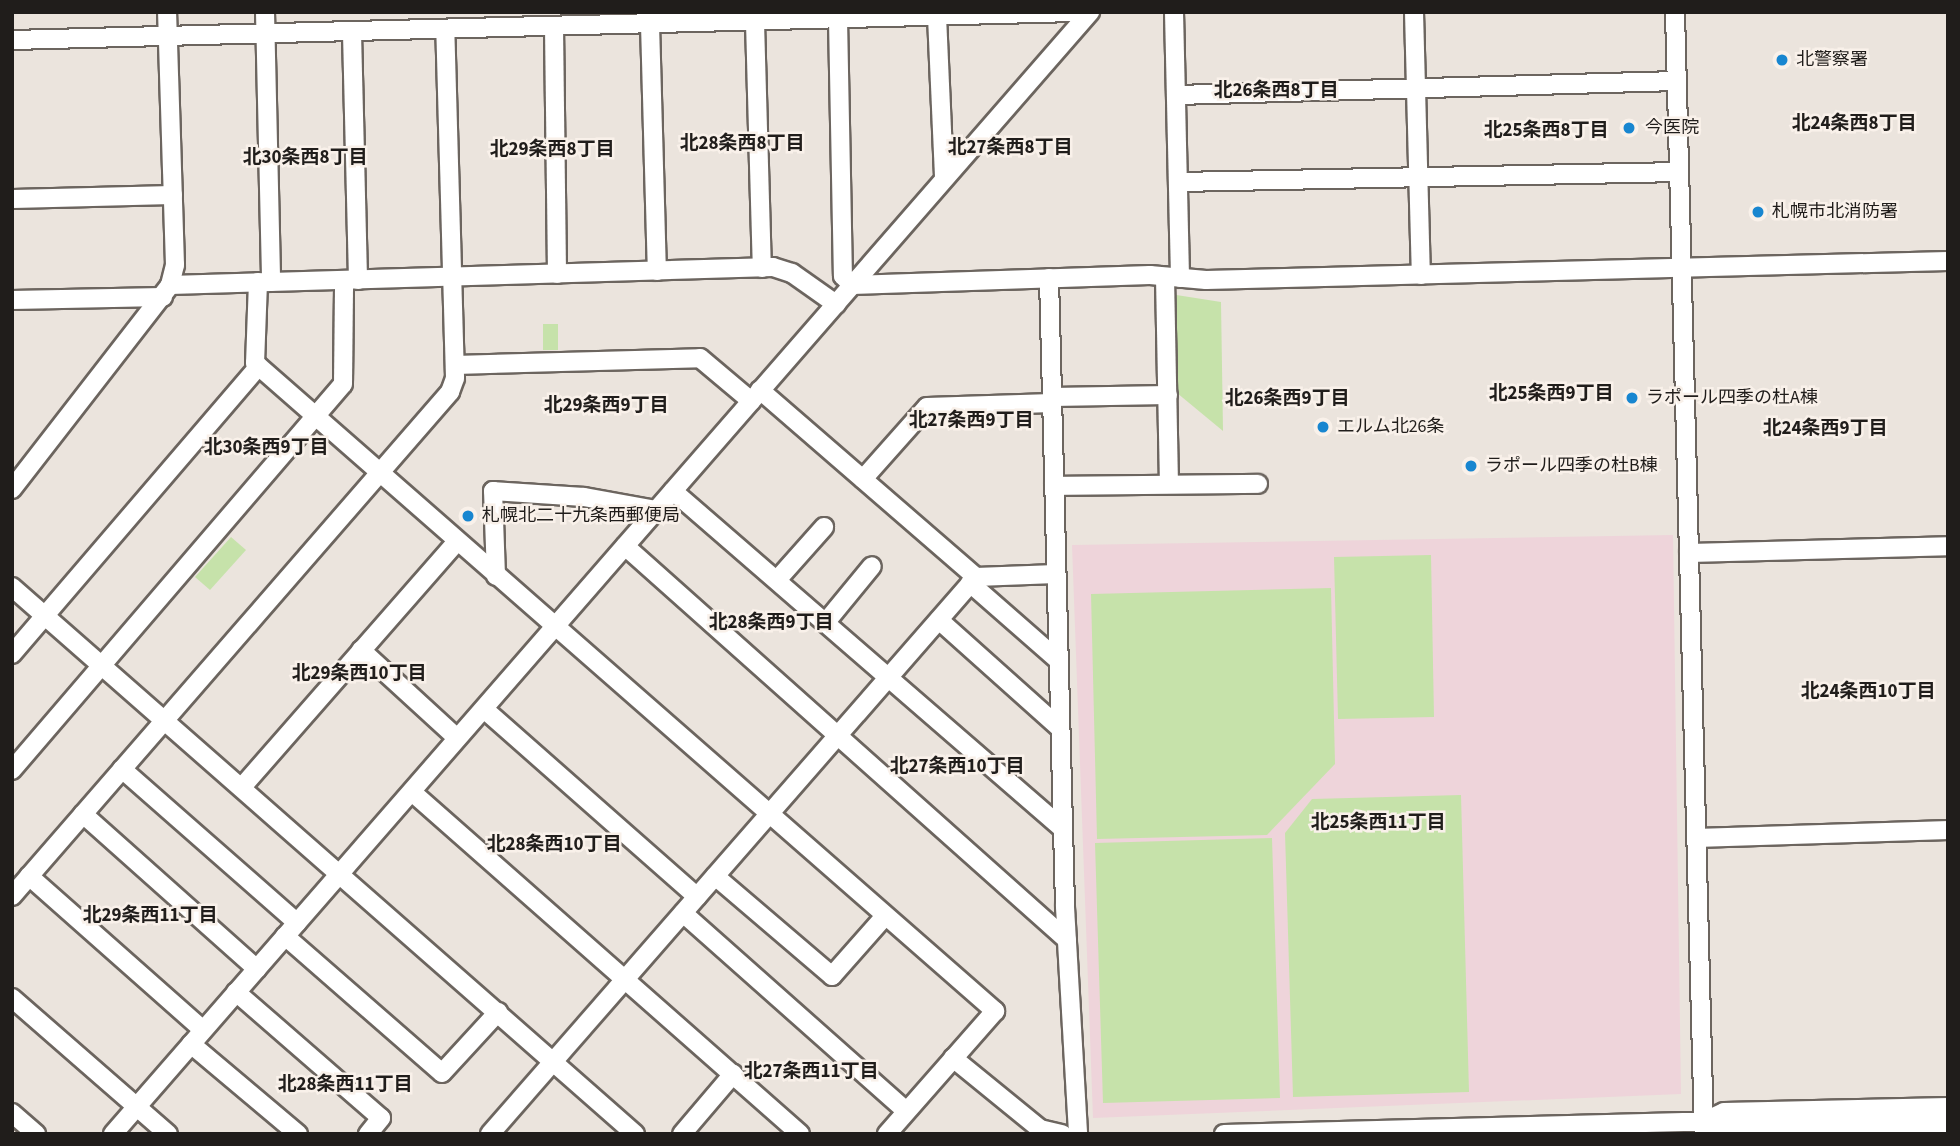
<!DOCTYPE html>
<meta charset="utf-8">
<style>
body{margin:0}
#map{position:relative;width:1960px;height:1146px;overflow:hidden;background:#ebe4dd;font-family:"Source Sans 3","Noto Sans JP",sans-serif}
div>[style]{position:absolute}
.education>*{inset:0;background:#eed4da}
.green>*{inset:0;background:#c6e2aa}
.roads{filter:drop-shadow(2px 0 #6c655f) drop-shadow(-2px 0 #6c655f) drop-shadow(0 2px #6c655f) drop-shadow(0 -2px #6c655f)}
.minor>*{height:18px;margin:-9px;padding:0 9px;transform-origin:9px;border-radius:9px;background:#fff}
.dots>*{width:19px;height:19px;translate:-50% -50%;box-sizing:border-box;border:4px solid #f9f1ea;border-radius:50%}
span{translate:-50% -50%;white-space:nowrap;text-align:center;line-height:1.15;-webkit-text-stroke:5px #f9f1ea;paint-order:stroke}
.poi-label{font-size:18px;color:#201d1b}
.left{translate:0 -50%;text-align:left}
.neighbourhood-label{font-size:19px;color:#201d1b;font-weight:700}
.frame{position:absolute;inset:0;border:14px solid #201d1b;pointer-events:none}
</style>
<div id="map">
<div class="education">
<i style="clip-path:polygon(1673px 535px,1681px 1094px,1093px 1118px,1072px 545px)"></i>
</div>
<div class="green">
<i style="clip-path:polygon(1170px 294px,1221px 302px,1223px 431px,1171px 388px)"></i>
<i style="clip-path:polygon(543px 324px,558px 324px,558px 350px,543px 350px)"></i>
<i style="clip-path:polygon(231px 537px,246px 550px,210px 590px,195px 577px)"></i>
<i style="clip-path:polygon(1431px 555px,1434px 717px,1338px 719px,1334px 557px)"></i>
<i style="clip-path:polygon(1331px 588px,1335px 764px,1267px 835px,1097px 839px,1091px 594px)"></i>
<i style="clip-path:polygon(1461px 795px,1469px 1092px,1293px 1097px,1285px 833px,1312px 799px)"></i>
<i style="clip-path:polygon(1272px 838px,1280px 1098px,1103px 1103px,1095px 843px)"></i>
</div>
<div class="roads">
<div class="minor">
<i style="left:265px;top:12px;width:270px;rotate:88.7deg"></i>
<i style="left:1174px;top:12px;width:266px;rotate:88.7deg"></i>
<i style="left:1414px;top:12px;width:263px;rotate:88.5deg"></i>
<i style="left:1675px;top:12px;width:1122px;rotate:88.52deg"></i>
<i style="left:937px;top:16px;width:162px;rotate:87.5deg"></i>
<i style="left:838px;top:19px;width:257px;rotate:88.9deg"></i>
<i style="left:843px;top:276px;width:13px;rotate:45deg"></i>
<i style="left:852px;top:285px;width:298px;rotate:-1.9deg"></i>
<i style="left:1150px;top:275px;width:56px;rotate:5.1deg"></i>
<i style="left:1206px;top:280px;width:742px;rotate:-1.47deg"></i>
<i style="left:755px;top:22px;width:246px;rotate:88.4deg"></i>
<i style="left:650px;top:24px;width:247px;rotate:88.4deg"></i>
<i style="left:554px;top:27px;width:247px;rotate:89.3deg"></i>
<i style="left:352px;top:33px;width:247px;rotate:88.6deg"></i>
<i style="left:12px;top:40px;width:1061px;rotate:-1.51deg"></i>
<i style="left:1176px;top:95px;width:501px;rotate:-1.6deg"></i>
<i style="left:1178px;top:182px;width:501px;rotate:-1.14deg"></i>
<i style="left:12px;top:199px;width:161px;rotate:-1.4deg"></i>
<i style="left:1165px;top:277px;width:207px;rotate:88.9deg"></i>
<i style="left:1049px;top:278px;width:629px;rotate:88.54deg"></i>
<i style="left:1065px;top:907px;width:227px;rotate:86.7deg"></i>
<i style="left:258px;top:282px;width:81px;rotate:92.1deg"></i>
<i style="left:255px;top:363px;width:984px;rotate:41.21deg"></i>
<i style="left:995px;top:1011px;width:164px;rotate:131.3deg"></i>
<i style="left:170px;top:285px;width:603px;rotate:-1.71deg"></i>
<i style="left:773px;top:267px;width:20px;rotate:18deg"></i>
<i style="left:792px;top:273px;width:54px;rotate:35.2deg"></i>
<i style="left:12px;top:300px;width:151px;rotate:-1.1deg"></i>
<i style="left:455px;top:365px;width:245px;rotate:-1.6deg"></i>
<i style="left:700px;top:358px;width:67px;rotate:40.1deg"></i>
<i style="left:760px;top:390px;width:286px;rotate:40.9deg"></i>
<i style="left:1052px;top:397px;width:116px;rotate:-1deg"></i>
<i style="left:863px;top:479px;width:96px;rotate:-48.4deg"></i>
<i style="left:927px;top:407px;width:125px;rotate:-1.8deg"></i>
<i style="left:1054px;top:486px;width:204px;rotate:-0.6deg"></i>
<i style="left:12px;top:489px;width:258px;rotate:-52.2deg"></i>
<i style="left:170px;top:285px;width:21px;rotate:-76deg"></i>
<i style="left:175px;top:265px;width:253px;rotate:-91.8deg"></i>
<i style="left:673px;top:491px;width:516px;rotate:40.91deg"></i>
<i style="left:625px;top:546px;width:592px;rotate:41.71deg"></i>
<i style="left:1689px;top:553px;width:259px;rotate:-1.5deg"></i>
<i style="left:496px;top:576px;width:85px;rotate:-92deg"></i>
<i style="left:493px;top:491px;width:91px;rotate:3.8deg"></i>
<i style="left:584px;top:497px;width:73px;rotate:10.2deg"></i>
<i style="left:777px;top:580px;width:71px;rotate:-48.4deg"></i>
<i style="left:970px;top:583px;width:118px;rotate:41.2deg"></i>
<i style="left:12px;top:587px;width:829px;rotate:41.28deg"></i>
<i style="left:939px;top:620px;width:162px;rotate:41.8deg"></i>
<i style="left:826px;top:622px;width:72px;rotate:-50.6deg"></i>
<i style="left:361px;top:650px;width:130px;rotate:42.5deg"></i>
<i style="left:12px;top:654px;width:379px;rotate:-49.4deg"></i>
<i style="left:484px;top:709px;width:284px;rotate:41.4deg"></i>
<i style="left:122px;top:769px;width:233px;rotate:41.3deg"></i>
<i style="left:12px;top:770px;width:508px;rotate:-49.39deg"></i>
<i style="left:343px;top:384px;width:104px;rotate:-89.4deg"></i>
<i style="left:242px;top:787px;width:327px;rotate:-48.8deg"></i>
<i style="left:412px;top:792px;width:517px;rotate:41.39deg"></i>
<i style="left:83px;top:814px;width:233px;rotate:41.7deg"></i>
<i style="left:1697px;top:838px;width:251px;rotate:-1.8deg"></i>
<i style="left:29px;top:876px;width:232px;rotate:41.5deg"></i>
<i style="left:715px;top:876px;width:154px;rotate:40.5deg"></i>
<i style="left:832px;top:976px;width:80px;rotate:-48.5deg"></i>
<i style="left:12px;top:896px;width:668px;rotate:-49.01deg"></i>
<i style="left:450px;top:392px;width:15px;rotate:-70deg"></i>
<i style="left:455px;top:378px;width:348px;rotate:-91.6deg"></i>
<i style="left:683px;top:913px;width:298px;rotate:41.6deg"></i>
<i style="left:285px;top:936px;width:208px;rotate:41.1deg"></i>
<i style="left:442px;top:1073px;width:83px;rotate:-47.4deg"></i>
<i style="left:236px;top:992px;width:192px;rotate:41deg"></i>
<i style="left:381px;top:1118px;width:21px;rotate:129deg"></i>
<i style="left:12px;top:998px;width:207px;rotate:41.1deg"></i>
<i style="left:191px;top:1044px;width:140px;rotate:40.1deg"></i>
<i style="left:953px;top:1058px;width:112px;rotate:39.2deg"></i>
<i style="left:1040px;top:1129px;width:23px;rotate:13deg"></i>
<i style="left:12px;top:1113px;width:32px;rotate:41deg"></i>
<i style="left:1703px;top:1122px;width:23px;rotate:-25deg"></i>
<i style="left:1724px;top:1112px;width:224px;rotate:-1.3deg"></i>
<i style="left:113px;top:1134px;width:1488px;rotate:-48.95deg"></i>
<i style="left:490px;top:1134px;width:739px;rotate:-48.89deg"></i>
<i style="left:976px;top:577px;width:80px;rotate:-2.1deg"></i>
<i style="left:682px;top:1134px;width:79px;rotate:-49.6deg"></i>
<i style="left:1224px;top:1134px;width:460px;rotate:-1.5deg"></i>
<i style="left:1684px;top:1122px;width:19px"></i>
<i style="left:1703px;top:1122px;width:23px;rotate:15deg"></i>
<i style="left:1725px;top:1128px;width:223px;rotate:-1.3deg"></i>
</div>
</div>
<div class="dots">
<i style="left:1782px;top:60px;background:#1886d0"></i>
<i style="left:1629px;top:128px;background:#1886d0"></i>
<i style="left:1758px;top:212px;background:#1886d0"></i>
<i style="left:1632px;top:398px;background:#1886d0"></i>
<i style="left:1323px;top:427px;background:#1886d0"></i>
<i style="left:1471px;top:466px;background:#1886d0"></i>
<i style="left:468px;top:516px;background:#1886d0"></i>
</div>
<div class="poi-label">
<span class="left" style="left:1796px;top:60px">北警察署</span>
<span class="left" style="left:1645px;top:128px">今医院</span>
<span class="left" style="left:1772px;top:212px">札幌市北消防署</span>
<span class="left" style="left:1646px;top:398px">ラポール四季の杜A棟</span>
<span class="left" style="left:1337px;top:427px">エルム北26条</span>
<span class="left" style="left:1485px;top:466px">ラポール四季の杜B棟</span>
<span class="left" style="left:482px;top:516px">札幌北二十九条西郵便局</span>
</div>
<div class="neighbourhood-label">
<span style="left:1276px;top:91px">北26条西8丁目</span>
<span style="left:1854px;top:124px">北24条西8丁目</span>
<span style="left:1546px;top:131px">北25条西8丁目</span>
<span style="left:742px;top:144px">北28条西8丁目</span>
<span style="left:1010px;top:148px">北27条西8丁目</span>
<span style="left:552px;top:150px">北29条西8丁目</span>
<span style="left:305px;top:158px">北30条西8丁目</span>
<span style="left:1551px;top:394px">北25条西9丁目</span>
<span style="left:1287px;top:399px">北26条西9丁目</span>
<span style="left:606px;top:406px">北29条西9丁目</span>
<span style="left:971px;top:421px">北27条西9丁目</span>
<span style="left:1825px;top:429px">北24条西9丁目</span>
<span style="left:266px;top:448px">北30条西9丁目</span>
<span style="left:771px;top:623px">北28条西9丁目</span>
<span style="left:359px;top:674px">北29条西10丁目</span>
<span style="left:1868px;top:692px">北24条西10丁目</span>
<span style="left:957px;top:767px">北27条西10丁目</span>
<span style="left:1378px;top:823px">北25条西11丁目</span>
<span style="left:554px;top:845px">北28条西10丁目</span>
<span style="left:150px;top:916px">北29条西11丁目</span>
<span style="left:811px;top:1072px">北27条西11丁目</span>
<span style="left:345px;top:1085px">北28条西11丁目</span>
</div>
<div class="frame"></div>
</div>
